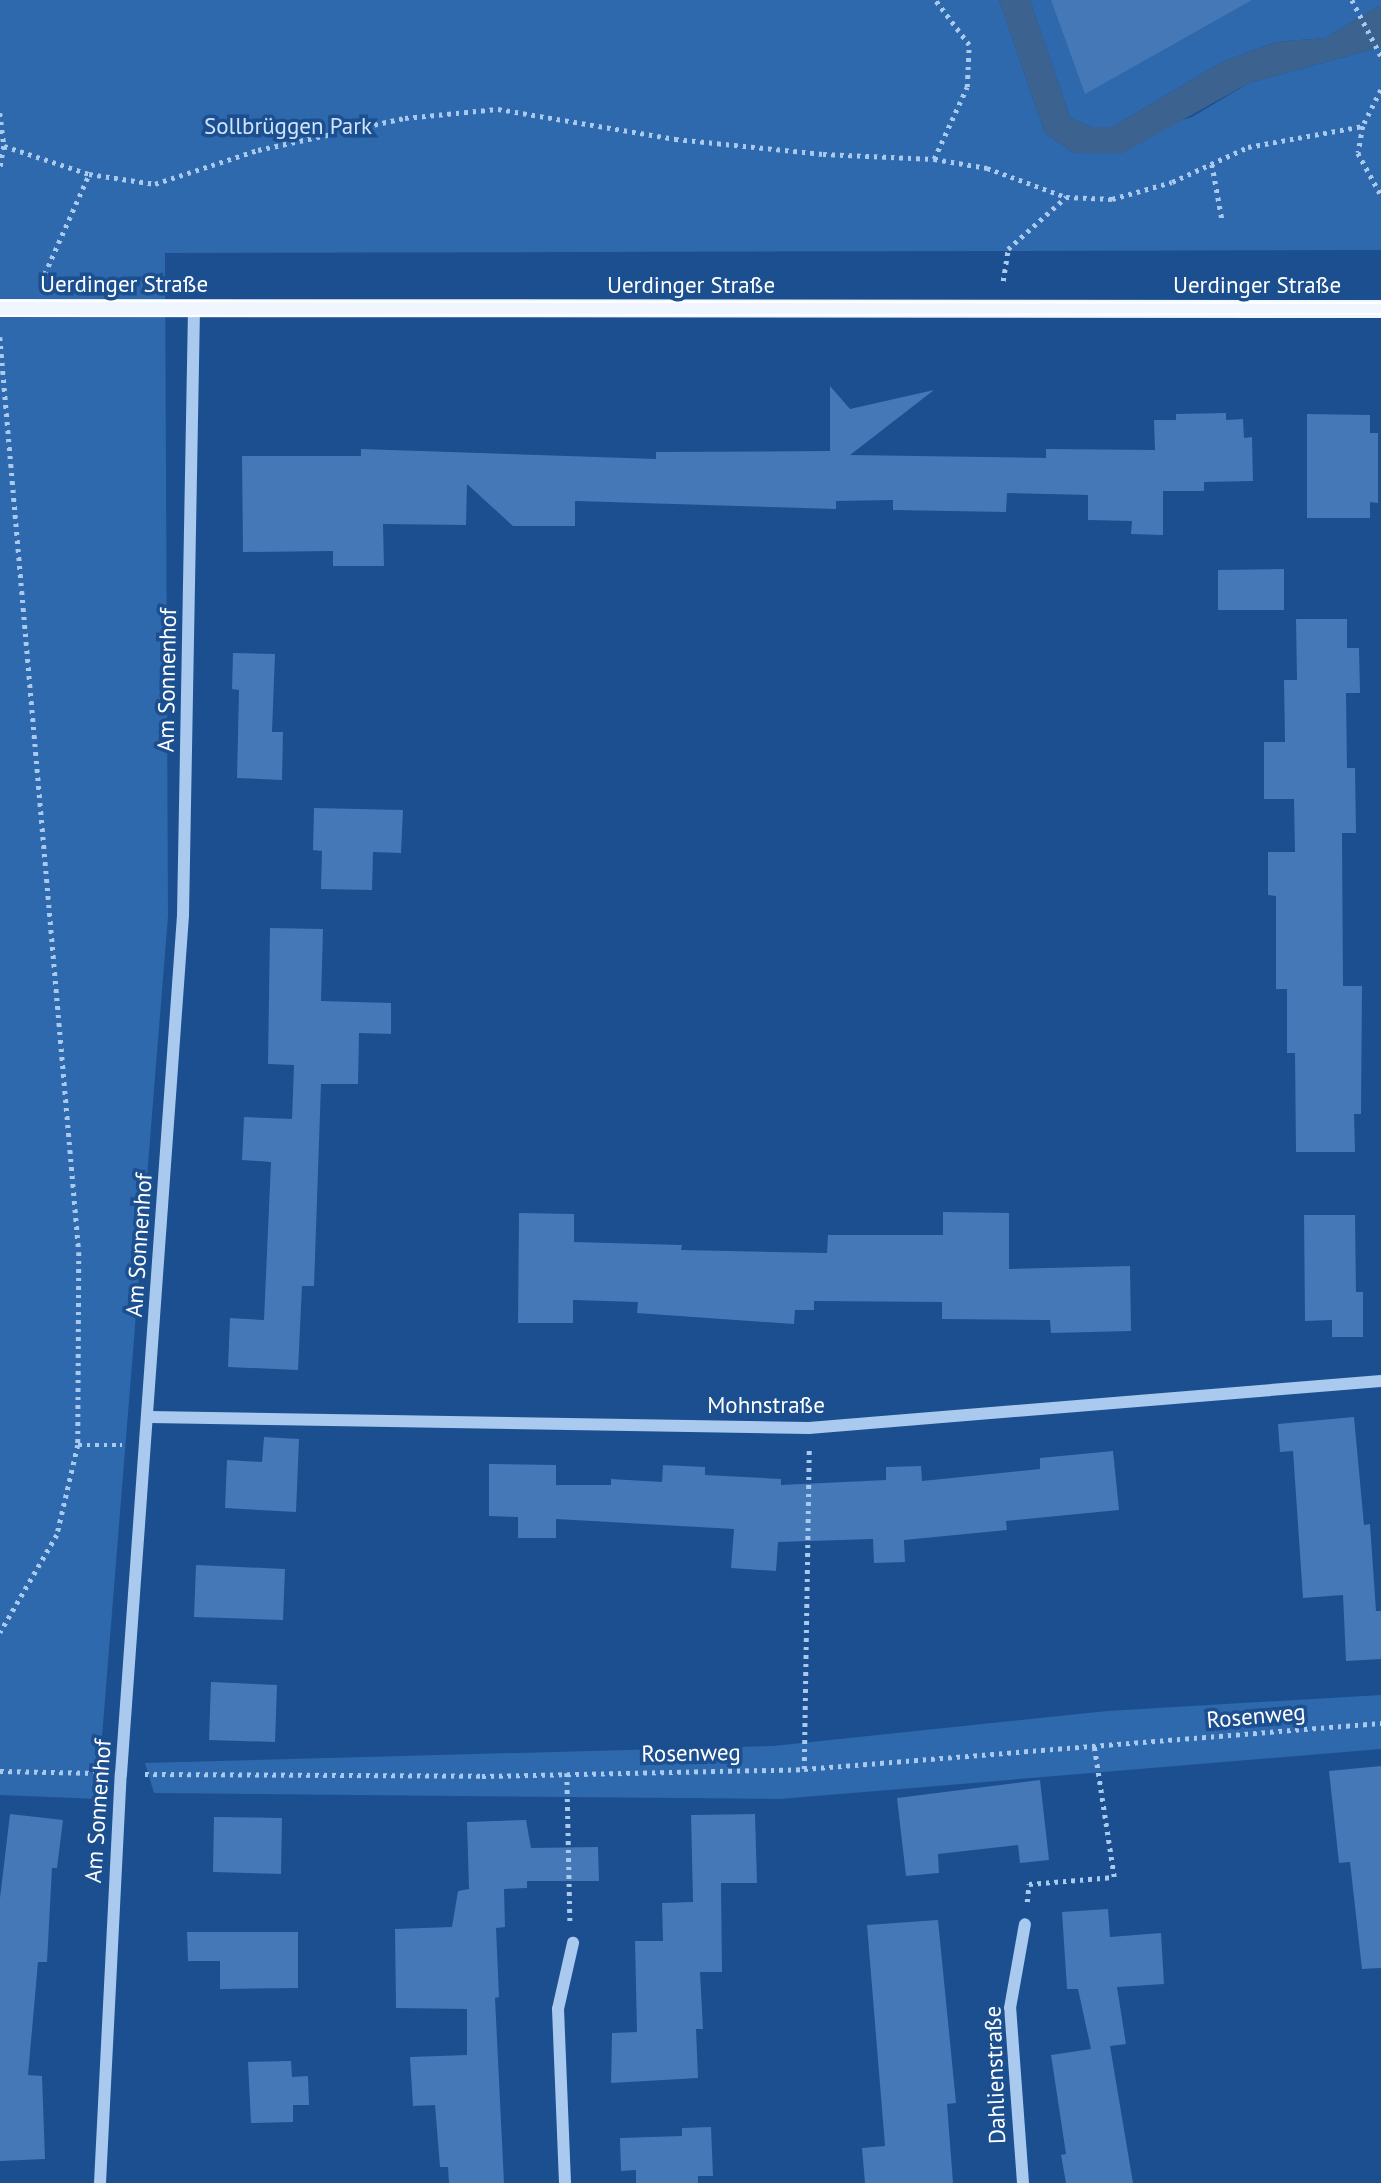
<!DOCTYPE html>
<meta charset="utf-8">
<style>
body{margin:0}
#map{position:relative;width:1381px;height:2183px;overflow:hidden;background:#1b4f8f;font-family:"PT Sans",sans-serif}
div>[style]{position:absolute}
.green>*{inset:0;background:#2e69ad}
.water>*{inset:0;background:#3c6290}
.building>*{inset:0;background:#4478b7}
.path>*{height:4.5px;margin-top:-2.25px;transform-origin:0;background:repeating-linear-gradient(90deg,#a9c9ee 0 3.5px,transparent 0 8.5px)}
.minor>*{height:12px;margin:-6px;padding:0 6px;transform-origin:6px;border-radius:6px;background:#a9c9ee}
.major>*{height:18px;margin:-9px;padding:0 9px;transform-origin:9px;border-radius:9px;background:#f0f6ff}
.tram>*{height:2px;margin:-1px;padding:0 1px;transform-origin:1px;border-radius:1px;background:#fff}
span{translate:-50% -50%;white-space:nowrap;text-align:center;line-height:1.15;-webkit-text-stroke:7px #1b4f8f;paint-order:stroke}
.park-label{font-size:23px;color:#cfe3fa}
.street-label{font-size:23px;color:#fff}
</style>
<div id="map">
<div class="green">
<i style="clip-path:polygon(0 0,999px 0,1045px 133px,1074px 153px,1192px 117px,1249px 83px,1381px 47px,1381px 250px,165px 253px,168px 916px,97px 1799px,0 1795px)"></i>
<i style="clip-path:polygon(1030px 0,1381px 0,1381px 5px,1325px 38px,1275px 42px,1222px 62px,1112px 127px,1092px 127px,1070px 118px)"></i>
<i style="clip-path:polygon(1381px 1695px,1381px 1749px,780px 1799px,154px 1793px,145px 1763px,773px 1746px,1107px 1711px)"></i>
</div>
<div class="water">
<i style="clip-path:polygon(999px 0,1030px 0,1070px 118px,1092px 127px,1112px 127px,1222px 62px,1275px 42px,1325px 38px,1381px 5px,1381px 47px,1249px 83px,1121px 154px,1074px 153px,1045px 133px)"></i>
</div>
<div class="building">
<i style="clip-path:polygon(1051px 0,1252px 0,1085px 94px)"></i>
<i style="clip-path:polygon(830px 386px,850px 409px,934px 390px,850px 455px,1046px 458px,1046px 449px,1155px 450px,1154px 420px,1176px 420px,1176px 414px,1226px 413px,1226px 420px,1243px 419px,1244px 438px,1252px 437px,1253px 481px,1204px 482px,1204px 491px,1163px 491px,1163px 535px,1131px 534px,1132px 521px,1088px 520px,1088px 495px,1007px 493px,1006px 512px,893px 510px,893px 500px,836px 501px,836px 509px,575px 501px,575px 526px,513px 526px,467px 484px,466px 525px,383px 524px,384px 566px,333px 566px,333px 551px,243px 552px,242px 456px,361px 456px,361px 449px,656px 459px,656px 452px,830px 451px)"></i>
<i style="clip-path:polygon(1307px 414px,1370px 415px,1370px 433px,1378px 433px,1378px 503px,1370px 502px,1370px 518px,1307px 518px)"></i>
<i style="clip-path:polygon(1284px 569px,1284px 610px,1218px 610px,1218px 570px)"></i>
<i style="clip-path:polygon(1296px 619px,1347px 619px,1347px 648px,1359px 648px,1360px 693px,1346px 693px,1347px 768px,1355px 768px,1356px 833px,1342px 833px,1343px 986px,1362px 986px,1361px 1114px,1354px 1114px,1355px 1152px,1296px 1152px,1295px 1053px,1287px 1053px,1287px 989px,1276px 989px,1276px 896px,1268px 895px,1268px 852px,1295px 852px,1294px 799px,1264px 799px,1264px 742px,1285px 742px,1284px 680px,1297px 680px)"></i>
<i style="clip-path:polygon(233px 653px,275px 654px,272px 732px,283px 732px,282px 780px,237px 778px,239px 690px,232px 689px)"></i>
<i style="clip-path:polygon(314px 808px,403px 810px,401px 853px,373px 852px,372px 890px,321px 889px,322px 851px,313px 850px)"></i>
<i style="clip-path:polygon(270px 928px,323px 929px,321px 1001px,391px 1003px,391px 1034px,359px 1033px,358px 1084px,321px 1084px,314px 1286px,302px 1286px,298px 1370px,228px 1367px,230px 1318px,264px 1320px,271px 1162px,242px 1160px,244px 1117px,292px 1119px,294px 1065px,268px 1064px)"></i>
<i style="clip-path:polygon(943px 1212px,1009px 1213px,1009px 1269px,1130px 1266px,1131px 1331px,1051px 1333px,1050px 1320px,942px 1319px,942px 1302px,814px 1301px,814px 1310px,795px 1310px,794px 1324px,637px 1313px,638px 1302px,573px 1300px,573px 1323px,518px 1323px,519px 1213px,574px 1214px,574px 1242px,682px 1245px,681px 1250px,827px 1253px,828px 1235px,943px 1235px)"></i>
<i style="clip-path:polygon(1304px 1215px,1355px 1215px,1356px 1292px,1363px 1292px,1363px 1337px,1332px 1337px,1332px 1320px,1305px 1321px)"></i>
<i style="clip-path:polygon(1354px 1417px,1364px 1525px,1370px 1524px,1376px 1611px,1381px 1611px,1381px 1659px,1346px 1661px,1343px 1595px,1303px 1598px,1293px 1451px,1280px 1452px,1278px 1424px)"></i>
<i style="clip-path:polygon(264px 1437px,299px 1439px,296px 1512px,225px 1508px,227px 1460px,262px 1462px)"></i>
<i style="clip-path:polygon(1113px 1451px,1119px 1510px,1006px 1521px,1007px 1530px,904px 1540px,905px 1562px,874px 1563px,873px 1539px,778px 1542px,776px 1571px,731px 1568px,734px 1529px,556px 1519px,556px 1538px,518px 1538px,518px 1517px,489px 1516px,489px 1464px,556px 1465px,556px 1485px,611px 1485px,611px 1479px,662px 1482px,663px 1465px,705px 1467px,705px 1475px,781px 1479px,781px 1485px,886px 1480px,886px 1467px,921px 1466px,922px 1481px,1040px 1469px,1040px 1458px)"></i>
<i style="clip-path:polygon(196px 1565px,285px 1569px,283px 1620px,194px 1617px)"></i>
<i style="clip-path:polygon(211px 1682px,277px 1685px,275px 1742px,209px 1740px)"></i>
<i style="clip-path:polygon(1381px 1766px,1381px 1968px,1362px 1969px,1350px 1862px,1339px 1863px,1329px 1771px)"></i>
<i style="clip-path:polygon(1040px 1780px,1049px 1860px,1020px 1863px,1018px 1845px,938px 1854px,939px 1873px,906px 1876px,897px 1798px)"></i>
<i style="clip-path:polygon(10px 1814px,63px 1820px,57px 1868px,52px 1868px,47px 1962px,38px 1962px,28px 2075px,42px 2076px,45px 2159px,0 2161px,0 1898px)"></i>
<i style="clip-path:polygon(755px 1814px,757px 1883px,721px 1883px,722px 1972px,700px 1972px,703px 2029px,696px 2029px,698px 2078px,611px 2083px,612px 2033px,637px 2032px,635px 1941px,663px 1941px,662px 1903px,693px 1902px,691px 1815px)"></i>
<i style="clip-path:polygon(214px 1817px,282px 1818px,281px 1874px,213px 1872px)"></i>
<i style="clip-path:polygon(526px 1820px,531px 1848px,598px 1847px,599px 1881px,527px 1881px,527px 1888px,504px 1889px,505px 1927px,496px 1928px,499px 1997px,495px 1998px,504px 2183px,449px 2183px,448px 2167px,440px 2167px,435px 2105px,413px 2106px,410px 2057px,467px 2055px,467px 2009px,396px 2008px,395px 1929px,452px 1927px,458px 1891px,469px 1889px,467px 1822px)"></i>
<i style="clip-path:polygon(1108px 1909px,1110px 1937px,1161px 1933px,1164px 1984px,1117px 1987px,1126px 2044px,1110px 2046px,1133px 2183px,1066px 2183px,1061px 2155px,1066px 2154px,1051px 2055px,1091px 2049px,1078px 1989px,1067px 1989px,1062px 1912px)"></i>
<i style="clip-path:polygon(938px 1920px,956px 2103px,947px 2104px,953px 2183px,865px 2183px,862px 2148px,885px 2146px,867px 1925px)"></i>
<i style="clip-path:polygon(187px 1932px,298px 1932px,298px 1988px,220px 1989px,220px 1961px,188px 1961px)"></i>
<i style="clip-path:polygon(291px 2061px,292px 2077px,308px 2076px,309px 2105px,293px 2105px,293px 2122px,251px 2123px,248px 2062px)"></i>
<i style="clip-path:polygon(711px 2127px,713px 2176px,698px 2176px,698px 2183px,636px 2183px,636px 2170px,621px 2171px,620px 2138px,682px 2136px,682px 2128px)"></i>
</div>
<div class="path">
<i style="left:1352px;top:0;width:63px;rotate:62.6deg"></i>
<i style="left:1381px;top:90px;width:40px;rotate:116.6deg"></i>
<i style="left:1363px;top:126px;width:27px;rotate:100deg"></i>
<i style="left:1358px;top:153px;width:48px;rotate:61.3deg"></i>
<i style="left:0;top:113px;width:33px;rotate:83deg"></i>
<i style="left:4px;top:146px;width:22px;rotate:100deg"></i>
<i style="left:4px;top:146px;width:89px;rotate:18.2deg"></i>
<i style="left:89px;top:174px;width:67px;rotate:8.6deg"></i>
<i style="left:155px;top:184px;width:108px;rotate:-18.3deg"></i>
<i style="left:258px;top:150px;width:150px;rotate:-12.3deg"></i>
<i style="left:405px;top:118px;width:93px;rotate:-5.5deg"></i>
<i style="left:498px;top:109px;width:180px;rotate:9.6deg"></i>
<i style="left:675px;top:139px;width:149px;rotate:5.8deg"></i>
<i style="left:823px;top:154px;width:111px;rotate:2.6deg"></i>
<i style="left:934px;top:159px;width:54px;rotate:9.6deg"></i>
<i style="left:987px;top:168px;width:84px;rotate:20.2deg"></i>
<i style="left:934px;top:159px;width:79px;rotate:-65.4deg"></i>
<i style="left:967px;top:87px;width:42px;rotate:-87.3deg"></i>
<i style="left:969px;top:45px;width:56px;rotate:-127.1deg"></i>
<i style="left:1212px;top:164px;width:56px;rotate:79.7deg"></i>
<i style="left:1003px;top:281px;width:32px;rotate:-81deg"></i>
<i style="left:1008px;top:249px;width:78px;rotate:-41.9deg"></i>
<i style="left:1066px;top:197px;width:46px;rotate:2.5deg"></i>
<i style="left:1112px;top:199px;width:62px;rotate:-15.8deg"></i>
<i style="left:1172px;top:182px;width:84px;rotate:-24.7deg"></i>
<i style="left:1248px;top:147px;width:117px;rotate:-10.3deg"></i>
<i style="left:41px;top:282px;width:118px;rotate:-66deg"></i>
<i style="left:0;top:337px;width:918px;rotate:85.07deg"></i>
<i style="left:79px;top:1252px;width:193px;rotate:90.3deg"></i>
<i style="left:78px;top:1445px;width:92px;rotate:103.1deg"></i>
<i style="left:57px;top:1535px;width:113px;rotate:120.2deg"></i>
<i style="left:78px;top:1445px;width:44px"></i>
<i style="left:804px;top:1769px;width:319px;rotate:-89.1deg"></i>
<i style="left:0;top:1771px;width:98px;rotate:1.2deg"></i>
<i style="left:567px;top:1773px;width:148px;rotate:88.8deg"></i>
<i style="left:145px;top:1774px;width:337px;rotate:0.3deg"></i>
<i style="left:482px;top:1776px;width:322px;rotate:-1.2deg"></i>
<i style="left:804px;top:1769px;width:579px;rotate:-4.56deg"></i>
<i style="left:1027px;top:1902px;width:18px;rotate:-84deg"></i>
<i style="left:1029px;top:1884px;width:85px;rotate:-4.7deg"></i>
<i style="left:1114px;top:1877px;width:132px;rotate:-98.7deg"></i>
</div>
<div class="minor">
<i style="left:149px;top:1417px;width:660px;rotate:0.95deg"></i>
<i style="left:809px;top:1428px;width:574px;rotate:-4.7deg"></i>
<i style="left:100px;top:2183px;width:410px;rotate:-87.1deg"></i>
<i style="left:121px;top:1774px;width:861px;rotate:-85.87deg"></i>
<i style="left:183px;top:915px;width:606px;rotate:-88.96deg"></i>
<i style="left:565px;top:2183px;width:174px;rotate:-92.3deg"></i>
<i style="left:558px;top:2009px;width:68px;rotate:-77.2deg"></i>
<i style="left:1023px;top:2183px;width:175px;rotate:-94.2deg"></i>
<i style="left:1010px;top:2008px;width:85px;rotate:-79.9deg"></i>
</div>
<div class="major">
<i style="left:0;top:308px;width:1381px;rotate:0.04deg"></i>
</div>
<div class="tram">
<i style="left:0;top:301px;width:1381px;rotate:0.08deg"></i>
<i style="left:0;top:316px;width:1381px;rotate:-0.08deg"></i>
</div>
<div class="park-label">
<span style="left:288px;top:126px">Sollbrüggen Park</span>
</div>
<div class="street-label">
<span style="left:124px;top:284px">Uerdinger Straße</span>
<span style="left:691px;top:285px">Uerdinger Straße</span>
<span style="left:1257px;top:285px">Uerdinger Straße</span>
<span style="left:167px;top:680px;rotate:-89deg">Am Sonnenhof</span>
<span style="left:139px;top:1245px;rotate:-86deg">Am Sonnenhof</span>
<span style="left:766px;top:1405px">Mohnstraße</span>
<span style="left:1256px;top:1716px;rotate:-5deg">Rosenweg</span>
<span style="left:691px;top:1753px;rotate:-1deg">Rosenweg</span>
<span style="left:98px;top:1811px;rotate:-86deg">Am Sonnenhof</span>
<span style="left:995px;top:2075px;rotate:-92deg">Dahlienstraße</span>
</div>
</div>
